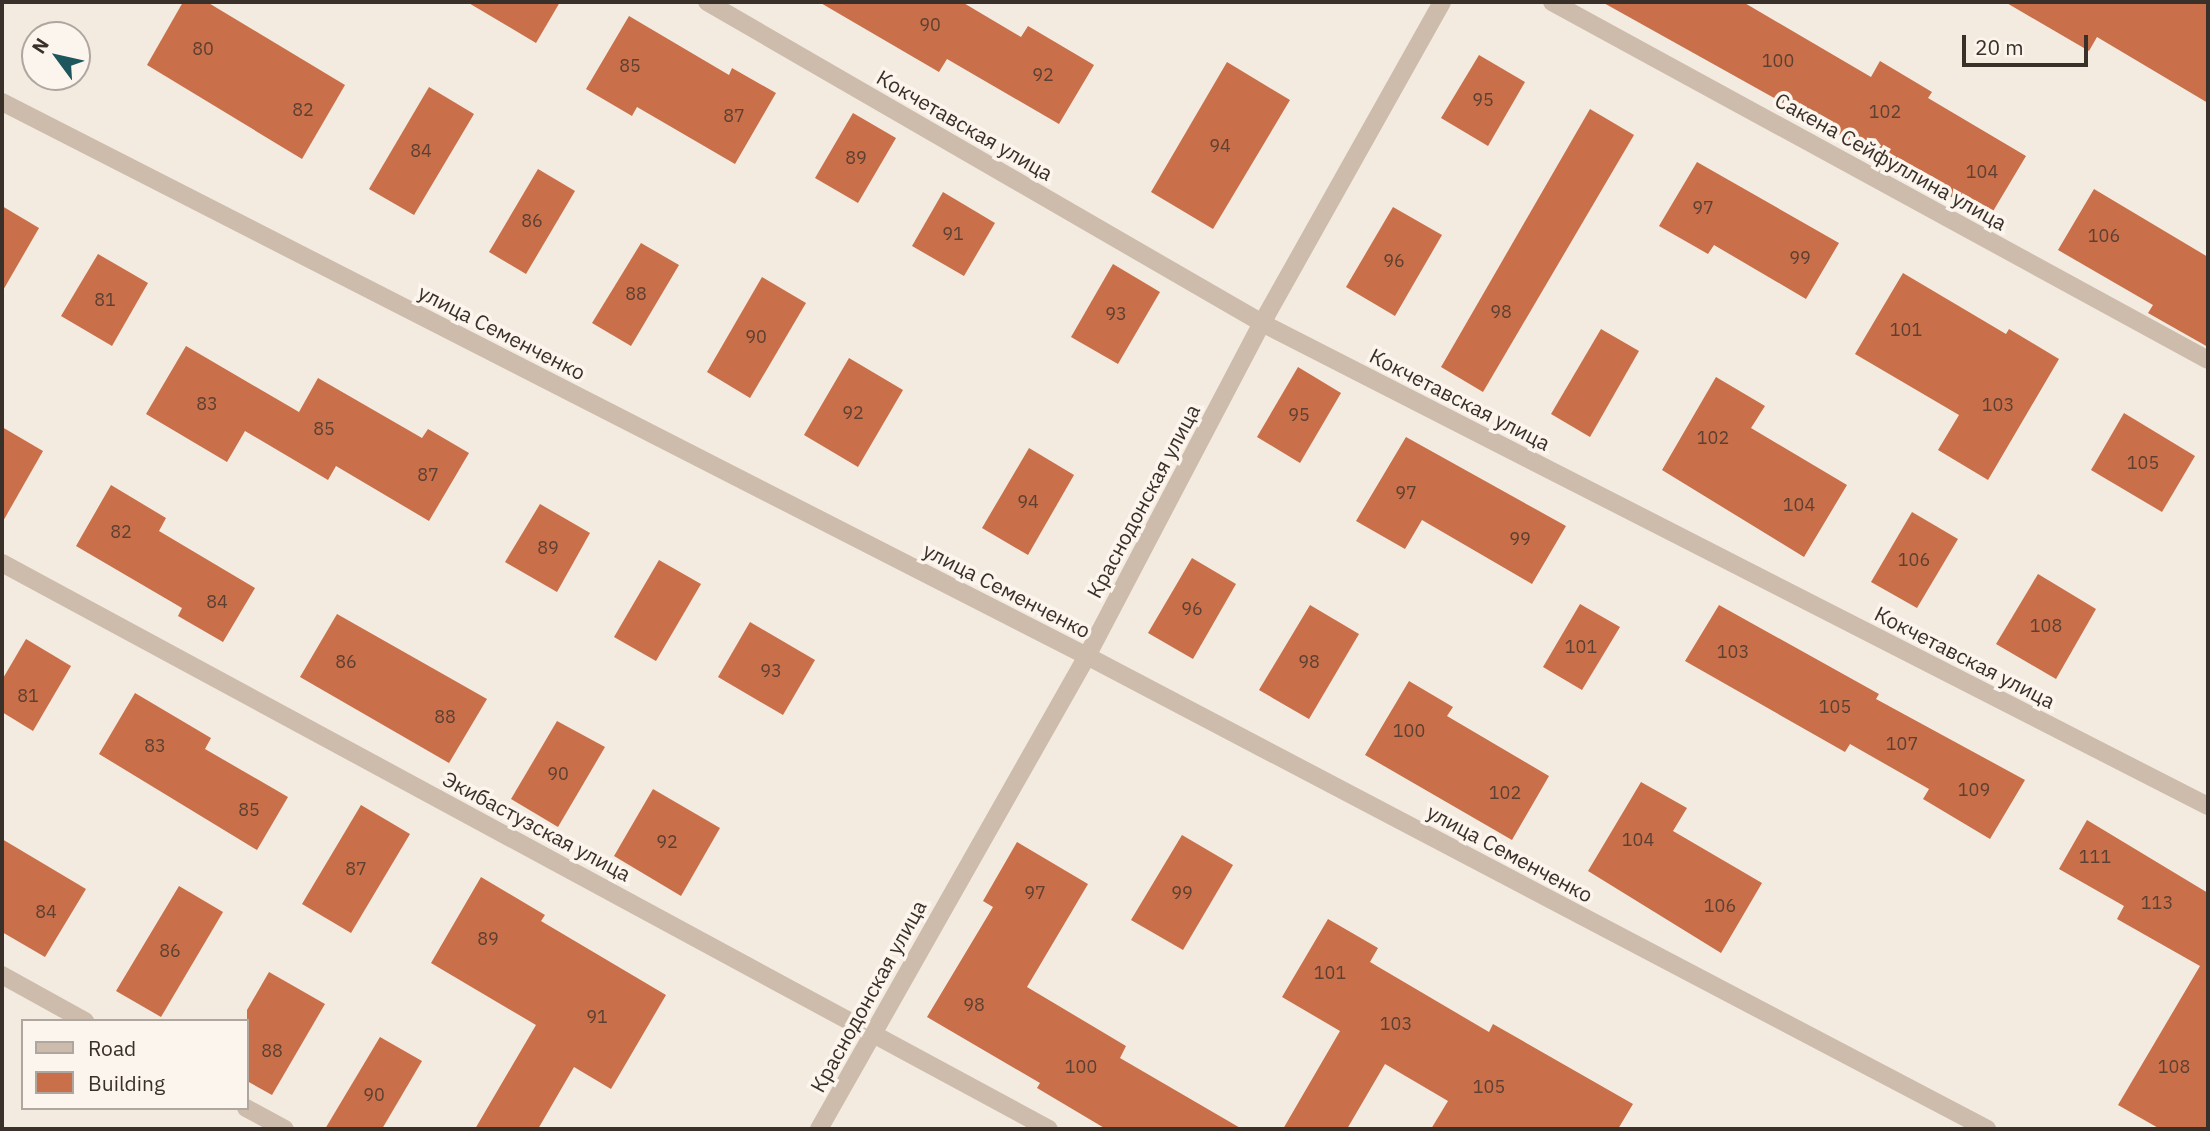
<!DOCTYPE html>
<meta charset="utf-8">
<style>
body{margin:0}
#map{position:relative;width:2210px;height:1131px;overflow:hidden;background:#f4ebe0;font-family:"IBM Plex Sans",sans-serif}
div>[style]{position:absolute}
.building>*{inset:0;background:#c96f49}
.minor>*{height:18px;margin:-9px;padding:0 9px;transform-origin:9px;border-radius:9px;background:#cdbcab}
span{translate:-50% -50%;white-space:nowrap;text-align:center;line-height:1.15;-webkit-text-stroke:7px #fbf5ed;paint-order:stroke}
.number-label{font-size:18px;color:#5e4032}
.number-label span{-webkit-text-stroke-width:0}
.street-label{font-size:21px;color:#3a302a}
.frame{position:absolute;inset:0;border:4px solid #3a302a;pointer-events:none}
.legend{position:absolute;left:21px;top:1019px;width:228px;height:91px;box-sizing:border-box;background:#fbf5ed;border:2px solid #aea69f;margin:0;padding:9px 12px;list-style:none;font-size:21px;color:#3a302a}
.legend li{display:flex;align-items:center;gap:14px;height:35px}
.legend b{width:35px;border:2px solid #aea69f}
.north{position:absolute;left:21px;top:21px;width:70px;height:70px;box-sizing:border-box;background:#fbf5ed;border:2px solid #aea69f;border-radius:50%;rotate:303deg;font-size:19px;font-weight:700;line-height:28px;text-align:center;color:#3a302a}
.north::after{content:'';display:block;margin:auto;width:24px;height:32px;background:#1e565d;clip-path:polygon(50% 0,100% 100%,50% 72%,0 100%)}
.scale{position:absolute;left:1962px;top:35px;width:126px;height:32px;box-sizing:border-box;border:4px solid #3a302a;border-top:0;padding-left:9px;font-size:21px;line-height:24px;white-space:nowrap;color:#3a302a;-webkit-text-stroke:5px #fbf5ed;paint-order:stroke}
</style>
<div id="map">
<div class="building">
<i style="clip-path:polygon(183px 2px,207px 2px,345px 85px,302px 159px,147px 65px)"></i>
<i style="clip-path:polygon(467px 2px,560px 2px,536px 43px)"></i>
<i style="clip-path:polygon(819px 2px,962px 2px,1021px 37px,1028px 26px,1094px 65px,1059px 124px,947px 59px,939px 72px)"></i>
<i style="clip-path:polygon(1602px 2px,1743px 2px,1871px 77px,1880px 61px,1932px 92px,1928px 98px,2026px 156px,1989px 218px)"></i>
<i style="clip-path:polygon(2005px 2px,2208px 2px,2208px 103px,2097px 37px,2089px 51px)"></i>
<i style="clip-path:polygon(629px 16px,729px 75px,732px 68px,776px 93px,735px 164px,637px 107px,632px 116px,586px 89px)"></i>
<i style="clip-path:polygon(1479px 55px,1525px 82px,1488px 146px,1441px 118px)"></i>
<i style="clip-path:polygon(1227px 62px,1290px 100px,1213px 229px,1151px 192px)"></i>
<i style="clip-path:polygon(429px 87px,474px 114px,414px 215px,369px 189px)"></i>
<i style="clip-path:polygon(1590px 109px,1634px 135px,1483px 392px,1441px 367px)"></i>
<i style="clip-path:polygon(853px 113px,896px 138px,858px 203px,815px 178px)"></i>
<i style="clip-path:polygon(1697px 162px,1839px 243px,1806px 299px,1714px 245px,1708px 254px,1659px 226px)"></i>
<i style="clip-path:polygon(538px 169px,575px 191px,526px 274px,489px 252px)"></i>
<i style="clip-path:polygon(2094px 189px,2208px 257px,2208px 347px,2148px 313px,2153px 305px,2058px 250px)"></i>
<i style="clip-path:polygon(943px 192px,995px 223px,964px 276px,912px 246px)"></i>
<i style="clip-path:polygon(2px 206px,39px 228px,2px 292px)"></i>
<i style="clip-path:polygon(1393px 207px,1442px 235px,1395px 316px,1346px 287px)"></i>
<i style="clip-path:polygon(641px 243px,679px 265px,631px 346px,592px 323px)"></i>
<i style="clip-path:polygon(98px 254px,148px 283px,112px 346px,61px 316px)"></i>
<i style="clip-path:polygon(1113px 264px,1160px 292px,1118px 364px,1071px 337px)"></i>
<i style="clip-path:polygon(1903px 273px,2006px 334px,2009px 329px,2059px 359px,1988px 480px,1938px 450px,1959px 415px,1855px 354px)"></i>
<i style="clip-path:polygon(762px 277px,806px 303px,750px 398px,707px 372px)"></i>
<i style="clip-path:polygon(1601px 329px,1639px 351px,1590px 437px,1551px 414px)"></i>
<i style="clip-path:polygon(186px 346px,299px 412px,318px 378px,422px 438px,428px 429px,469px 453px,429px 521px,336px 466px,328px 480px,245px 431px,227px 462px,146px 414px)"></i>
<i style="clip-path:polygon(849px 358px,903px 390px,858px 467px,804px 435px)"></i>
<i style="clip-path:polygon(1298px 367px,1341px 393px,1300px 463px,1257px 437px)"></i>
<i style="clip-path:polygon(1716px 377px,1765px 406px,1751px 428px,1847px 485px,1804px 557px,1662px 470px)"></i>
<i style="clip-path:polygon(2124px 413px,2195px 456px,2162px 512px,2091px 470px)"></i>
<i style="clip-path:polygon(2px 427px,43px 451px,2px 523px)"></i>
<i style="clip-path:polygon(1406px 437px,1566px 526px,1532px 584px,1422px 520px,1405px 549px,1356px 521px)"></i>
<i style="clip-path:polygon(1029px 448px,1074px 475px,1028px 555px,982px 528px)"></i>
<i style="clip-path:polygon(111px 485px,166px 518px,159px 531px,255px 588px,223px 642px,178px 616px,182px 608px,76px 546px)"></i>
<i style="clip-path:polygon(540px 504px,590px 533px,557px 592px,505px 562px)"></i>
<i style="clip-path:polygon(1912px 512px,1958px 539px,1917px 608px,1871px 582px)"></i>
<i style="clip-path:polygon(1192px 558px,1236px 584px,1193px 659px,1148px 633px)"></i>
<i style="clip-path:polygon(659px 560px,701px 584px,656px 661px,614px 637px)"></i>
<i style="clip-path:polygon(2038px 574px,2096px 609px,2056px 679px,1996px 644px)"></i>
<i style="clip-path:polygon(1580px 604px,1620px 627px,1582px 690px,1543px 667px)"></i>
<i style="clip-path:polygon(1310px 605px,1359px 634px,1309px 719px,1259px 690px)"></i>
<i style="clip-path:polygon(1719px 605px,1879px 694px,1876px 699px,2025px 780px,1990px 839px,1923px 799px,1929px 789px,1850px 744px,1845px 752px,1685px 661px)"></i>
<i style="clip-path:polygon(337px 614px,487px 699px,449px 763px,300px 677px)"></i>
<i style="clip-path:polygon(750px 622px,815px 660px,783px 715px,718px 677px)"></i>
<i style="clip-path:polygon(26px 639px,71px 666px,33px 731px,2px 712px,2px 680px)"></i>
<i style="clip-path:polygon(1409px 681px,1453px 707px,1447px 716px,1549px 776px,1512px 840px,1365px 755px)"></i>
<i style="clip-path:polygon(135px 693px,211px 738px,205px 749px,288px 797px,257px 850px,99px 754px)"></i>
<i style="clip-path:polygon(557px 721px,605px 747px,558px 827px,511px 799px)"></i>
<i style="clip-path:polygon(1641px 782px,1687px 808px,1673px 831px,1762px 883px,1721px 953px,1588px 871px)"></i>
<i style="clip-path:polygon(653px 789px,720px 828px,681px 896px,614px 856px)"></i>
<i style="clip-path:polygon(361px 805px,410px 834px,351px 933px,302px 904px)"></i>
<i style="clip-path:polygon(2087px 820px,2208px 893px,2208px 1129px,2160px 1129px,2118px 1105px,2200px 966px,2117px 919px,2124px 906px,2059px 869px)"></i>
<i style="clip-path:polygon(1182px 835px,1233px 865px,1183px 950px,1131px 920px)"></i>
<i style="clip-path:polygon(2px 839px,86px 889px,45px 957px,2px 932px)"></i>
<i style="clip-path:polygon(1017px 842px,1088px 884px,1027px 987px,1126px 1046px,1120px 1058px,1242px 1129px,1106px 1129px,1037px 1088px,1040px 1083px,927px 1017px,993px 907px,983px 901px)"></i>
<i style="clip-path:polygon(481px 877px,545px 915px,541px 921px,666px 995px,611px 1089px,574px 1067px,538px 1129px,475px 1129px,536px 1025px,431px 963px)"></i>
<i style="clip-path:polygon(179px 886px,223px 912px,161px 1017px,116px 991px)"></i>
<i style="clip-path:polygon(1328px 919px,1378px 948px,1370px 962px,1489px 1032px,1493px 1024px,1633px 1104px,1618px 1129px,1431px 1129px,1448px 1101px,1385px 1064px,1347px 1129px,1283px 1129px,1340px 1031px,1282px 997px)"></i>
<i style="clip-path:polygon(269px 972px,325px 1004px,272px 1095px,247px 1081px,247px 1010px)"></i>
<i style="clip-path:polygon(380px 1037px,422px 1061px,382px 1129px,325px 1129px)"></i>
</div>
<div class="minor">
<i style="left:707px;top:2px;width:641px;rotate:30.04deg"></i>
<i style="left:1262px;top:323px;width:1062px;rotate:27.05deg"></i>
<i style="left:1552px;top:2px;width:747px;rotate:28.62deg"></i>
<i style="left:2px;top:102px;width:1218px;rotate:27.05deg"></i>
<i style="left:1087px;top:656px;width:1017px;rotate:27.72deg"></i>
<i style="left:2px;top:563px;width:1190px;rotate:28.4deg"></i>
<i style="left:2px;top:975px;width:95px;rotate:29deg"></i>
<i style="left:246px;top:1108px;width:44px;rotate:28.3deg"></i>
<i style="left:819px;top:1129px;width:544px;rotate:-60.46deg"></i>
<i style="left:1087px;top:656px;width:376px;rotate:-62.3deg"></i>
<i style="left:1262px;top:323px;width:368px;rotate:-60.7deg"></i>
</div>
<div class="number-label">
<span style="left:930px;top:25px">90</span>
<span style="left:203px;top:49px">80</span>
<span style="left:1778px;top:61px">100</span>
<span style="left:630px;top:66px">85</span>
<span style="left:1043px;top:75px">92</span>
<span style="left:1483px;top:100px">95</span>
<span style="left:303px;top:110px">82</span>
<span style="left:1885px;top:112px">102</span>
<span style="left:734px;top:116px">87</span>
<span style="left:1220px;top:146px">94</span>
<span style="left:421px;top:151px">84</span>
<span style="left:856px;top:158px">89</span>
<span style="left:1982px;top:172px">104</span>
<span style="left:1703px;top:208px">97</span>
<span style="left:532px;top:221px">86</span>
<span style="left:953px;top:234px">91</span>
<span style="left:2104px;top:236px">106</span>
<span style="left:1800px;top:258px">99</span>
<span style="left:1394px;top:261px">96</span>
<span style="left:636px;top:294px">88</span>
<span style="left:105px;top:300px">81</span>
<span style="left:1501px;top:312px">98</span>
<span style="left:1116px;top:314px">93</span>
<span style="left:1906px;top:330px">101</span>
<span style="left:756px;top:337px">90</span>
<span style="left:207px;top:404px">83</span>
<span style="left:1998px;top:405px">103</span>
<span style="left:853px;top:413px">92</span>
<span style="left:1299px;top:415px">95</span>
<span style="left:324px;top:429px">85</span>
<span style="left:1713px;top:438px">102</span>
<span style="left:2143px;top:463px">105</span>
<span style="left:428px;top:475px">87</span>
<span style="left:1406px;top:493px">97</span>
<span style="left:1028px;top:502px">94</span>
<span style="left:1799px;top:505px">104</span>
<span style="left:121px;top:532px">82</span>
<span style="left:1520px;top:539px">99</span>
<span style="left:548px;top:548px">89</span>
<span style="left:1914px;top:560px">106</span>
<span style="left:217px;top:602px">84</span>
<span style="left:1192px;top:609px">96</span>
<span style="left:2046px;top:626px">108</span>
<span style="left:1581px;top:647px">101</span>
<span style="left:1733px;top:652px">103</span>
<span style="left:346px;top:662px">86</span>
<span style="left:1309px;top:662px">98</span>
<span style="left:771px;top:671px">93</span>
<span style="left:28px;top:696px">81</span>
<span style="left:1835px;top:707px">105</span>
<span style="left:445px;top:717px">88</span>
<span style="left:1409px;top:731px">100</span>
<span style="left:1902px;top:744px">107</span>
<span style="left:155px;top:746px">83</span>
<span style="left:558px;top:774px">90</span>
<span style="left:1974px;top:790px">109</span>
<span style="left:1505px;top:793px">102</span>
<span style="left:249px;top:810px">85</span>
<span style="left:1638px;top:840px">104</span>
<span style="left:667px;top:842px">92</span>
<span style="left:2095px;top:857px">111</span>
<span style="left:356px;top:869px">87</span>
<span style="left:1035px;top:893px">97</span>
<span style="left:1182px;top:893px">99</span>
<span style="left:2157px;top:903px">113</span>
<span style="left:1720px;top:906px">106</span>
<span style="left:46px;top:912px">84</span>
<span style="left:488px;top:939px">89</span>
<span style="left:170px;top:951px">86</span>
<span style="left:1330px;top:973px">101</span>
<span style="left:974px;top:1005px">98</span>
<span style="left:597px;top:1017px">91</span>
<span style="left:1396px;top:1024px">103</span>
<span style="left:272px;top:1051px">88</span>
<span style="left:1081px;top:1067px">100</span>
<span style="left:2174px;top:1067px">108</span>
<span style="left:1489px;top:1087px">105</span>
<span style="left:374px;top:1095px">90</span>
</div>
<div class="street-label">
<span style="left:965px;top:125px;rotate:30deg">Кокчетавская улица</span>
<span style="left:1891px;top:161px;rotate:29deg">Сакена Сейфуллина улица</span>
<span style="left:502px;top:332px;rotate:27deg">улица Семенченко</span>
<span style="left:1460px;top:399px;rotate:27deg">Кокчетавская улица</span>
<span style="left:1143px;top:501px;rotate:-62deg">Краснодонская улица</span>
<span style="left:1007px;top:590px;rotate:27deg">улица Семенченко</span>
<span style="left:1965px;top:657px;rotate:27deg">Кокчетавская улица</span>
<span style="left:537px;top:826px;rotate:28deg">Экибастузская улица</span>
<span style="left:1510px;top:853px;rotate:28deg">улица Семенченко</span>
<span style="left:868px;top:996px;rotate:-61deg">Краснодонская улица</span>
</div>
<div class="frame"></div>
<ul class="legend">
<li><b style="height:9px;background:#cdbcab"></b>Road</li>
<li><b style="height:19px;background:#c96f49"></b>Building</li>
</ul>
<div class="north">N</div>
<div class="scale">20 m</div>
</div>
